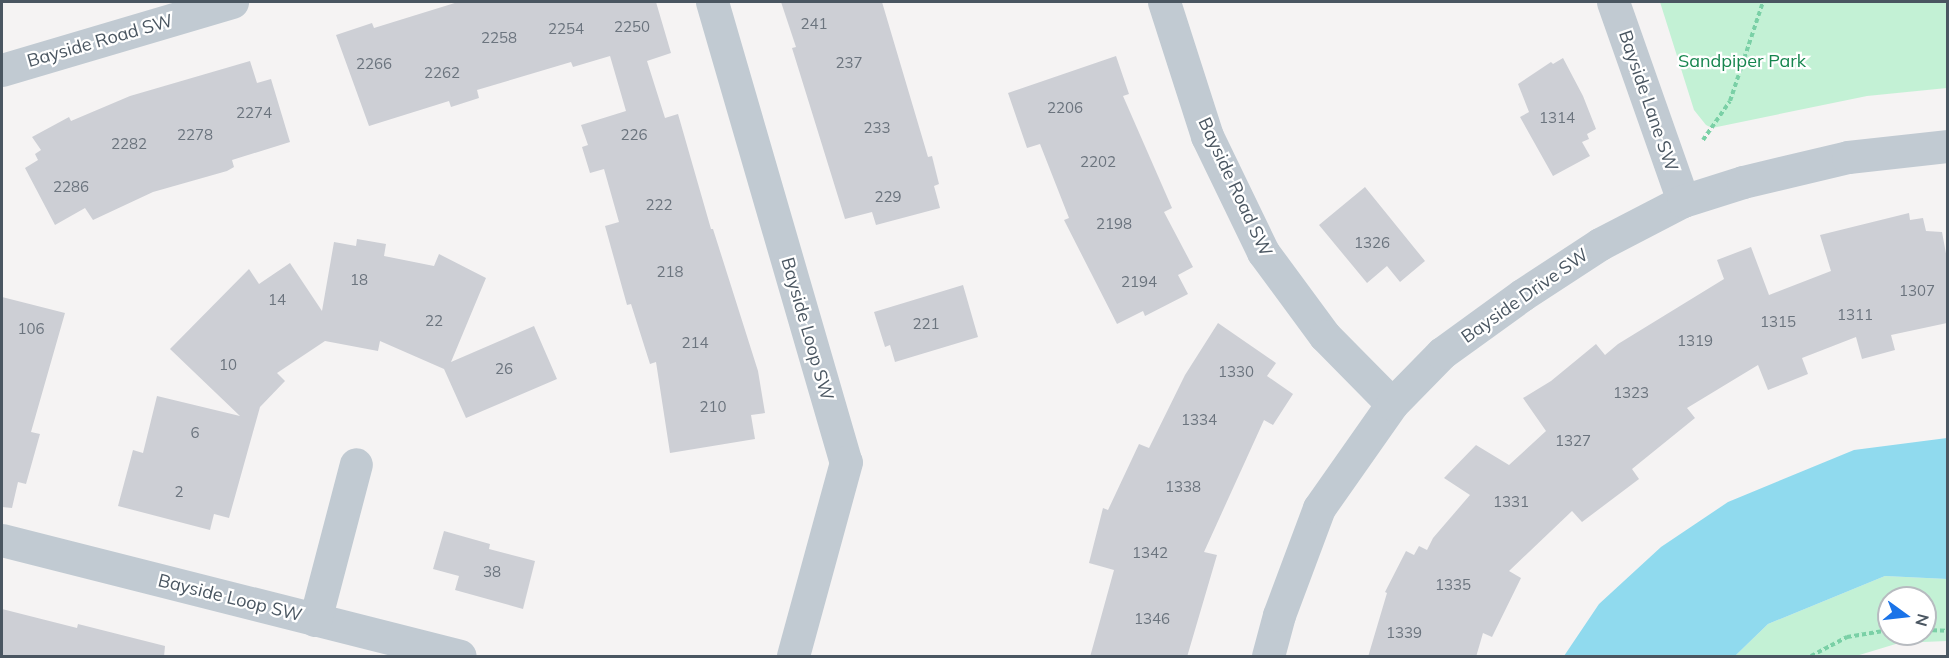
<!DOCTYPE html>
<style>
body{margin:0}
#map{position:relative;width:1949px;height:658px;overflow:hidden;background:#f5f3f3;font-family:Mulish,sans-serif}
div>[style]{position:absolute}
.green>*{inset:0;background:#c3f1d5}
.water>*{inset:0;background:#90daee}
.building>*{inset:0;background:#cdcfd5}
.path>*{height:4px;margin-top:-2px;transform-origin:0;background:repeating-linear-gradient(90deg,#7ad0a6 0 4.5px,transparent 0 7.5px)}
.minor>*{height:33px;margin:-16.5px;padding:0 16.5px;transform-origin:16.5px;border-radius:16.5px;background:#c1cad2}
span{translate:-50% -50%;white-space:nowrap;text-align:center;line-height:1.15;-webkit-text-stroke:4.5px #fff;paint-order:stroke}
.number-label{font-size:15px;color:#6b747e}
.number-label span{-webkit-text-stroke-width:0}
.street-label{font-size:18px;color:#4a5661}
.park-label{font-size:18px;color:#17864f}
.frame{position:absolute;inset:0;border:3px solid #4a5661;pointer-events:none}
.north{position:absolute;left:1877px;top:586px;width:60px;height:60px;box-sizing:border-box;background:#fff;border:2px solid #b7bbc0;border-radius:50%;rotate:105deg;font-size:16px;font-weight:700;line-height:24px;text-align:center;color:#4a5661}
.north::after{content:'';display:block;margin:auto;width:21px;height:27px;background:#1a73e8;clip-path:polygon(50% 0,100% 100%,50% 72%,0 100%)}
</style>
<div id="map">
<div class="green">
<i style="clip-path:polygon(1660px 2px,1947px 2px,1947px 88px,1867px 96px,1712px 128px,1706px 125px,1694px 110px)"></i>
<i style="clip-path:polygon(evenodd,1885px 576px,1947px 579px,1947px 641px,1899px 643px,1856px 656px,1735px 656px,1768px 624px,1885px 576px,1889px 598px,1925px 598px,1925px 634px,1889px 634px,1889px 598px)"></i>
</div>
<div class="water">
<i style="clip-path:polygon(1947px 438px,1947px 579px,1885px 576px,1768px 624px,1735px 656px,1564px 656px,1599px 604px,1661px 547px,1728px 502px,1854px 450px)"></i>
</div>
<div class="building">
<i style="clip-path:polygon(458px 2px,656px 2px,671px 53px,647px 61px,665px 118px,678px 114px,711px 229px,713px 229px,758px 371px,765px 413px,751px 415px,755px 439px,670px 453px,656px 362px,650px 364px,631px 304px,627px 305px,605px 226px,619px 222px,604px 169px,590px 173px,582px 147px,588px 145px,581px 125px,626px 111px,610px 56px,573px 67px,571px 62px,477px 90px,479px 98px,451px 107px,449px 101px,369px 126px,336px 35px,372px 23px,374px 28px)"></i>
<i style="clip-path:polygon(781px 2px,882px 2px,928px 157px,932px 156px,939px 184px,934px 186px,940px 208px,876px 225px,872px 212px,845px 219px,792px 48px,796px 47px)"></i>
<i style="clip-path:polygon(1116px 56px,1129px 94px,1123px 96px,1172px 208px,1164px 212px,1193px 267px,1178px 275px,1188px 294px,1145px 316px,1143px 311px,1117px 324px,1064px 220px,1069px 218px,1040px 144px,1027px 148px,1008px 93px)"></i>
<i style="clip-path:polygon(1563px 58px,1583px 96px,1596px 129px,1587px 134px,1589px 139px,1582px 142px,1590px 156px,1553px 176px,1520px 117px,1529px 112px,1518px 84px,1551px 62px,1553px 64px)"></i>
<i style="clip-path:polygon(250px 61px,257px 83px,271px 79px,290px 142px,232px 160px,234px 167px,227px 171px,153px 192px,93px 220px,85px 208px,55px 225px,25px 168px,38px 160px,35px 154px,41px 150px,32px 137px,69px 117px,71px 121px,130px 96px)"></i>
<i style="clip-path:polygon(1365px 187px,1425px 261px,1400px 282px,1387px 266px,1367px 283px,1319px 225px)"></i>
<i style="clip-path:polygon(1909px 213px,1910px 220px,1923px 218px,1926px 231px,1942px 232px,1947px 259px,1947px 323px,1891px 335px,1895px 350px,1862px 359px,1856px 337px,1802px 358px,1808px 374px,1768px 390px,1758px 365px,1687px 408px,1695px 418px,1632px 469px,1639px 479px,1582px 522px,1572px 511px,1509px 571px,1521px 578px,1492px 637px,1483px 633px,1476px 657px,1368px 657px,1387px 593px,1385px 592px,1406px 551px,1414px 555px,1419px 546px,1427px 550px,1433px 538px,1470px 495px,1444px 478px,1476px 445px,1509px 465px,1546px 431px,1523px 398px,1551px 381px,1596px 344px,1605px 355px,1618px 344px,1724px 279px,1717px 260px,1751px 247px,1769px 295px,1831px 271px,1820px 235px)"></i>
<i style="clip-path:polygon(357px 239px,386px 244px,384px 256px,434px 266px,439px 254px,486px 278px,451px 362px,534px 326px,557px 379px,466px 418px,444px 369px,380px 341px,378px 351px,325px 341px,277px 373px,285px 381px,260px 407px,229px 518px,214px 514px,210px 530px,118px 506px,133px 450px,143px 453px,157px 396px,240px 416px,170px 349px,249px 269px,259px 284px,290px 263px,322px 311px,334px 242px,356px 246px)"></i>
<i style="clip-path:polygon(963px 285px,978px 337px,895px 362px,890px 345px,885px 347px,874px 312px)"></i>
<i style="clip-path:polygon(2px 297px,65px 313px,31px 432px,40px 434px,26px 484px,18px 482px,12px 508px,2px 507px)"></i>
<i style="clip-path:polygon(1218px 323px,1276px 363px,1267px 376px,1293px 394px,1273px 425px,1264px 420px,1204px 552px,1217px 555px,1187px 657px,1090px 657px,1114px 570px,1089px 563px,1103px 508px,1108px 510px,1139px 444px,1149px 448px,1185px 375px)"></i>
<i style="clip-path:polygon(444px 531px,490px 544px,489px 549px,535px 561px,523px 609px,455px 590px,459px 576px,433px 569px)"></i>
<i style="clip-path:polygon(2px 609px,77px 628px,78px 624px,165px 646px,164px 657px,2px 657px)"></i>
</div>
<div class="path">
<i style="left:1703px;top:140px;width:47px;rotate:-55.3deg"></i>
<i style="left:1730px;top:101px;width:104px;rotate:-71.6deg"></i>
<i style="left:1925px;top:630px;width:23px;rotate:2deg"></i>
<i style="left:1811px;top:656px;width:41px;rotate:-27.8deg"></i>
<i style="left:1847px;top:637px;width:43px;rotate:-9.5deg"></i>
</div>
<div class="minor">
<i style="left:712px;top:2px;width:479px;rotate:73.8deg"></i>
<i style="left:846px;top:462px;width:201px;rotate:105.3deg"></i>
<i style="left:1164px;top:2px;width:141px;rotate:72.2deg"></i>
<i style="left:1207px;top:136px;width:129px;rotate:64.2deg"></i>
<i style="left:1263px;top:252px;width:104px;rotate:53.6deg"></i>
<i style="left:1325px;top:336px;width:95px;rotate:45.4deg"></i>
<i style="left:1613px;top:2px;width:211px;rotate:70.6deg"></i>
<i style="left:2px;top:70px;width:240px;rotate:-16.5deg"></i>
<i style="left:2px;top:540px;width:472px;rotate:14.2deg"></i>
<i style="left:315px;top:620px;width:161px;rotate:-75.3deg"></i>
<i style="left:1268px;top:656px;width:42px;rotate:-75deg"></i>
<i style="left:1279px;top:615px;width:114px;rotate:-69.5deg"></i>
<i style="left:1319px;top:508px;width:127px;rotate:-54.9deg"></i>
<i style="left:1392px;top:404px;width:71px;rotate:-45.6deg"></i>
<i style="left:1442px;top:353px;width:99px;rotate:-35.9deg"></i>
<i style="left:1522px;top:295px;width:93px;rotate:-33.2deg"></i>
<i style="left:1600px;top:244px;width:93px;rotate:-27.4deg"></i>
<i style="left:1683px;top:201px;width:63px;rotate:-17.6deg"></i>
<i style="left:1743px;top:182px;width:108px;rotate:-13.4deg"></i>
<i style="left:1848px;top:157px;width:101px;rotate:-6.3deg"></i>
</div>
<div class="number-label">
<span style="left:814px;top:24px">241</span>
<span style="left:632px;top:27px">2250</span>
<span style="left:566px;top:29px">2254</span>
<span style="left:499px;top:38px">2258</span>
<span style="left:849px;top:63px">237</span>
<span style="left:374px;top:64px">2266</span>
<span style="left:442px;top:73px">2262</span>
<span style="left:1065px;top:108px">2206</span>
<span style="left:254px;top:113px">2274</span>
<span style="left:1557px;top:118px">1314</span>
<span style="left:877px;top:128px">233</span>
<span style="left:195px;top:135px">2278</span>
<span style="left:634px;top:135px">226</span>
<span style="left:129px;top:144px">2282</span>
<span style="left:1098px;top:162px">2202</span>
<span style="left:71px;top:187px">2286</span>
<span style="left:888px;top:197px">229</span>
<span style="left:659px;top:205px">222</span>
<span style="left:1114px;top:224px">2198</span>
<span style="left:1372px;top:243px">1326</span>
<span style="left:670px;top:272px">218</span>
<span style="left:359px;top:280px">18</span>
<span style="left:1139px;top:282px">2194</span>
<span style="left:1917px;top:291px">1307</span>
<span style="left:277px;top:300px">14</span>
<span style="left:1855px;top:315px">1311</span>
<span style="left:434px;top:321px">22</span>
<span style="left:1778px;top:322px">1315</span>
<span style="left:926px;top:324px">221</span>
<span style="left:31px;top:329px">106</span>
<span style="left:1695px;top:341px">1319</span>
<span style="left:695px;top:343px">214</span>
<span style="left:228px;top:365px">10</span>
<span style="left:504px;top:369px">26</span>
<span style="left:1236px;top:372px">1330</span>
<span style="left:1631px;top:393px">1323</span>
<span style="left:713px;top:407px">210</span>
<span style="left:1199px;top:420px">1334</span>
<span style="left:195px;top:433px">6</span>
<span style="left:1573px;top:441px">1327</span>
<span style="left:1183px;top:487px">1338</span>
<span style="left:179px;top:492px">2</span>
<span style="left:1511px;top:502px">1331</span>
<span style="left:1150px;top:553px">1342</span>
<span style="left:492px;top:572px">38</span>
<span style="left:1453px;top:585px">1335</span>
<span style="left:1152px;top:619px">1346</span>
<span style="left:1404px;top:633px">1339</span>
</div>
<div class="street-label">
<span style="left:100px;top:41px;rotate:-16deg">Bayside Road SW</span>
<span style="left:1648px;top:101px;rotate:71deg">Bayside Lane SW</span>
<span style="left:1235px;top:187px;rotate:65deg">Bayside Road SW</span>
<span style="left:1525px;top:296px;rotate:-35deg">Bayside Drive SW</span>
<span style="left:807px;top:329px;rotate:74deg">Bayside Loop SW</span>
<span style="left:230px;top:598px;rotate:14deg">Bayside Loop SW</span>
</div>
<div class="park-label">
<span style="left:1742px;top:61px">Sandpiper Park</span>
</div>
<div class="frame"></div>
<div class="north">N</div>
</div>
